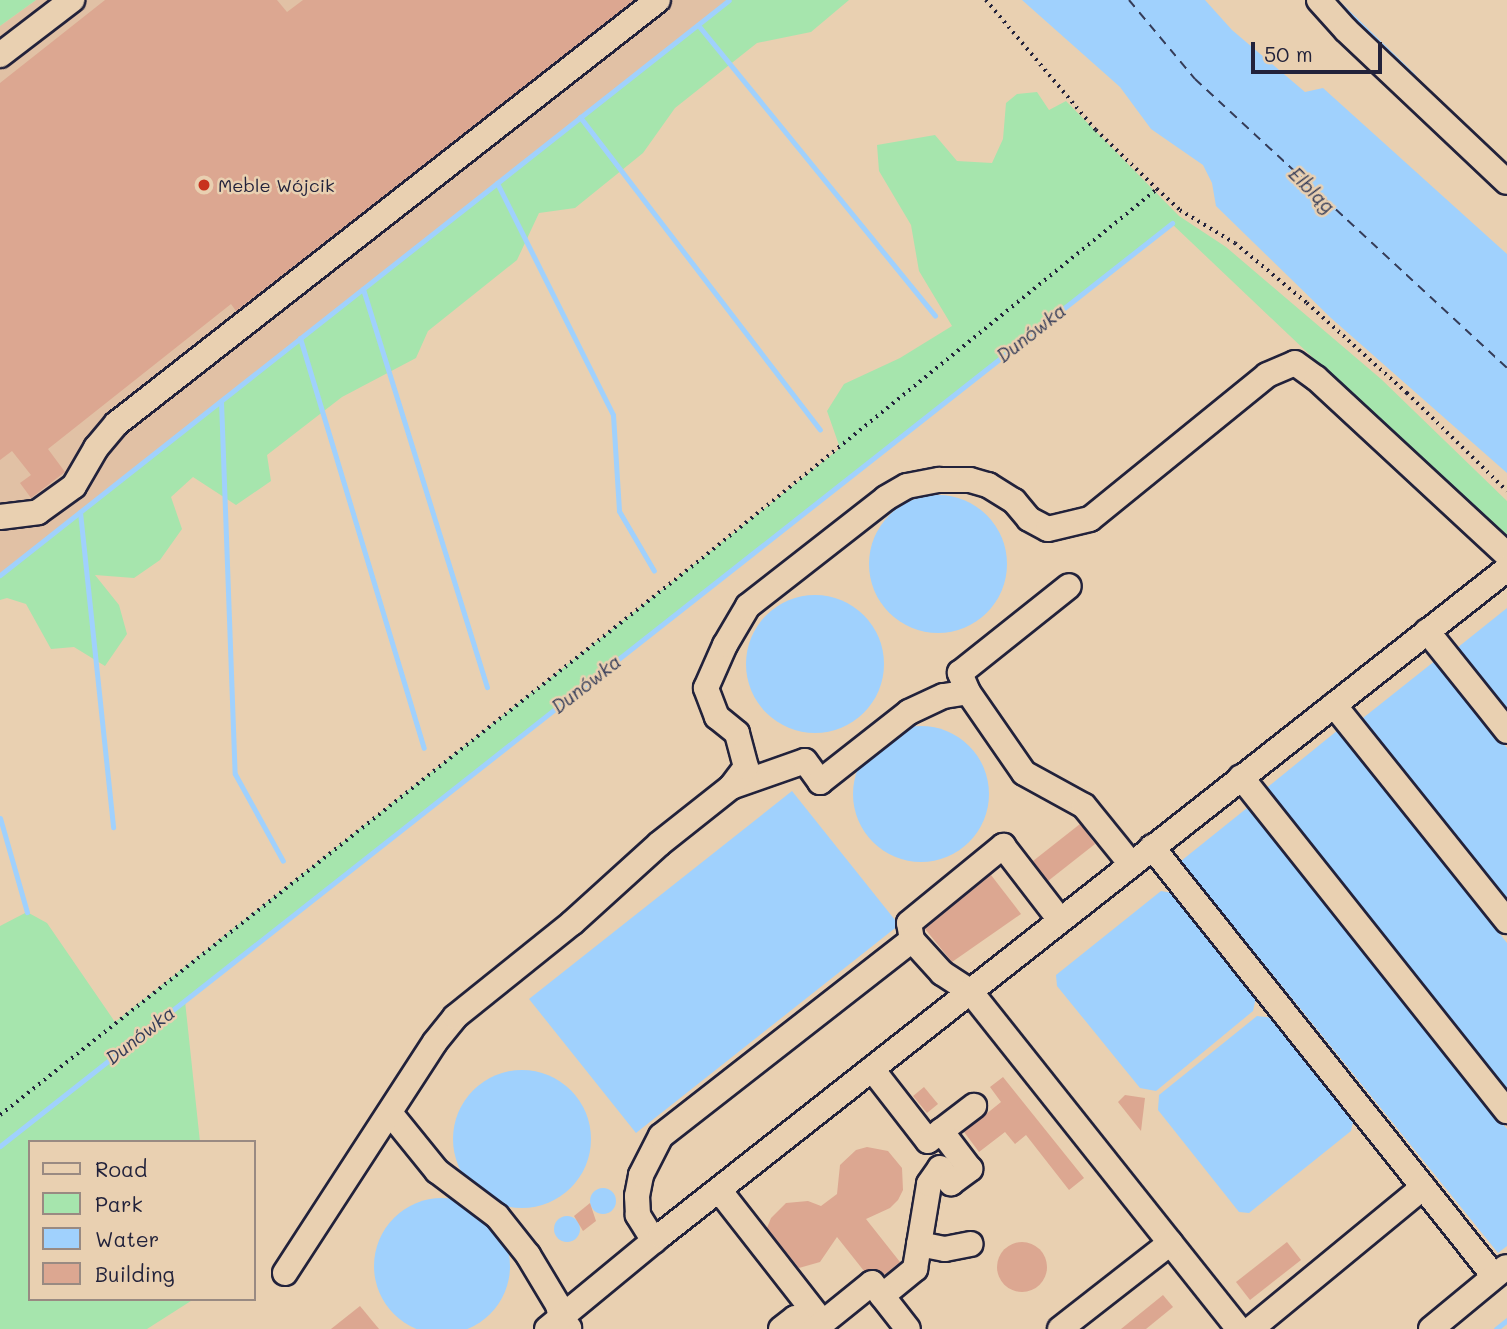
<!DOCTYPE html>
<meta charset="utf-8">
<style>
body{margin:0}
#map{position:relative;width:1507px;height:1329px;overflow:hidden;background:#e9d0b1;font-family:Mali,sans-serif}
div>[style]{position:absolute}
.built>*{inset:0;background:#e1c1a5}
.green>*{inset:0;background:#a6e5ad}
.water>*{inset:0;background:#a0d1fd}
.round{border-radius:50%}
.stream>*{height:5px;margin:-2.5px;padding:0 2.5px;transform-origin:2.5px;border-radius:2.5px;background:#a0d1fd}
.ferry>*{height:2px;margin-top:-1px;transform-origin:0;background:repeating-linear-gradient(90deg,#353c58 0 9px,transparent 0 16px)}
.building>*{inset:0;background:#dca791}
.path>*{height:3.5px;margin-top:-1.75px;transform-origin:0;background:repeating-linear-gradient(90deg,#22223b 0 2px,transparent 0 7px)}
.roads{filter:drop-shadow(2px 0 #22223b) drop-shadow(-2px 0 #22223b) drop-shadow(0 2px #22223b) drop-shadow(0 -2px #22223b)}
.minor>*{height:24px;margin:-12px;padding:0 12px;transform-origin:12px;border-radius:12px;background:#e9d0b1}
.dots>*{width:19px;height:19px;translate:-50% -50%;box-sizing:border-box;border:4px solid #e9d0b1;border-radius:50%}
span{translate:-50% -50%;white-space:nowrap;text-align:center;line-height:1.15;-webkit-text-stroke:5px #e9d0b1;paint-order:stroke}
.poi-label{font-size:18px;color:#22223b}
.left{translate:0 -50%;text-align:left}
.water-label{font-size:19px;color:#353c58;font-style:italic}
.legend{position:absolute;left:28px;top:1140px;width:228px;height:161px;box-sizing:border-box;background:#e9d0b1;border:2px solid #998a82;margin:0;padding:9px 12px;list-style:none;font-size:21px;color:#22223b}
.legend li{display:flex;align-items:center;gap:14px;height:35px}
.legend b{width:35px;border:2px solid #998a82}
.scale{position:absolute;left:1251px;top:42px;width:131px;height:32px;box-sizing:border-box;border:4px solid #22223b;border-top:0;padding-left:9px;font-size:21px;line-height:24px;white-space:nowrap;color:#22223b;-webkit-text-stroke:5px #e9d0b1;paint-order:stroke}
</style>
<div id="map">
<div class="built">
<i style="clip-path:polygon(36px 0,729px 0,0 575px,0 26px)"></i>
</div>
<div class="green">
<i style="clip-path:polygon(0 0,36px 0,0 26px)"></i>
<i style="clip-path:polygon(729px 0,849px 0,811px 32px,757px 43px,675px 108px,643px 153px,575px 208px,539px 213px,517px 260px,428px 331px,416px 358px,342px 397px,267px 455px,271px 481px,236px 505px,193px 477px,171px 497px,182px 529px,160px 560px,134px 578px,95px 575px,119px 605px,127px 634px,105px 666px,74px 647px,51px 649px,26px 604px,7px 598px,0 600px,0 575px)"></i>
<i style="clip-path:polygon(1037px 92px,1049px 110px,1066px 101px,1179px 216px,1226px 247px,1381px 379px,1507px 501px,1507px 542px,1171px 223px,185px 1001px,200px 1142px,30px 1142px,30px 1299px,194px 1299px,147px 1329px,0 1329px,0 926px,27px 912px,47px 923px,115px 1022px,691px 567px,840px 448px,827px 411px,844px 384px,900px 358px,952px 326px,919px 271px,911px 225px,879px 171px,877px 145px,935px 135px,957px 161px,992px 163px,1003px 139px,1006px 103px,1017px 94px)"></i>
</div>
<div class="water">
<i style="clip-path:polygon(1022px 0,1205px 0,1232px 30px,1305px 92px,1323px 88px,1507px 254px,1507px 473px,1331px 318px,1216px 206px,1212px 183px,1203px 165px,1151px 129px,1120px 87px)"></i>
<i class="round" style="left:869px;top:495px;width:138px;height:138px"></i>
<i class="round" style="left:746px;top:595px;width:138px;height:138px"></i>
<i style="clip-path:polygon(1507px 608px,1507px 711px,1457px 648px)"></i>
<i style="clip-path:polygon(1436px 660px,1507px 748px,1507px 899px,1363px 718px)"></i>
<i class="round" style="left:853px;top:726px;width:136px;height:136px"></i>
<i style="clip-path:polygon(1338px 730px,1507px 943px,1507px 1096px,1264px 790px)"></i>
<i style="clip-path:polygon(792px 791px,899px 925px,636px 1133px,529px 999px)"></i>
<i style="clip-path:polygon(1247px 808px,1507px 1129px,1507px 1246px,1498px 1253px,1181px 861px)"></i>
<i style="clip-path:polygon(1161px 891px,1173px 893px,1257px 993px,1253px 1011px,1156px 1091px,1140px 1088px,1057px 986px,1056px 975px)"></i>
<i style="clip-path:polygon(1257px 1016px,1274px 1018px,1353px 1122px,1351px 1131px,1249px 1213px,1239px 1212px,1158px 1110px,1159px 1095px)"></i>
<i class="round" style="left:453px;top:1070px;width:138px;height:138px"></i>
<i class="round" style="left:590px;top:1188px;width:26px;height:26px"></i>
<i class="round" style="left:374px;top:1198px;width:136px;height:136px"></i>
<i class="round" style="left:554px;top:1216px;width:26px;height:26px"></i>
</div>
<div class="stream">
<i style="left:1337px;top:2px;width:106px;rotate:44.2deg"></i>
<i style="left:698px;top:25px;width:375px;rotate:50.8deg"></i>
<i style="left:580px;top:117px;width:394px;rotate:52.5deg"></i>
<i style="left:497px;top:183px;width:259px;rotate:63.4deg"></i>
<i style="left:613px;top:415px;width:96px;rotate:86.4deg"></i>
<i style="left:619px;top:511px;width:69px;rotate:59.7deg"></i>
<i style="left:363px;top:289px;width:417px;rotate:72.7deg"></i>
<i style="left:300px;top:338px;width:428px;rotate:73.2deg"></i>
<i style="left:221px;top:401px;width:373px;rotate:87.9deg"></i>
<i style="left:235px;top:774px;width:99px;rotate:61.1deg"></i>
<i style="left:80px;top:512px;width:317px;rotate:84deg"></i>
<i style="left:0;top:575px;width:928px;rotate:-38.26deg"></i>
<i style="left:0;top:818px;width:98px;rotate:74deg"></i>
<i style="left:0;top:1146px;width:1492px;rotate:-38.22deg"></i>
<i style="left:1496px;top:1329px;width:14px;rotate:-39deg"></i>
</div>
<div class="ferry">
<i style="left:1129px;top:0;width:103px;rotate:50.1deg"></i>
<i style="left:1195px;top:79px;width:425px;rotate:42.8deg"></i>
</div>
<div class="building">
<i style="clip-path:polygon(105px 0,277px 0,287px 12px,303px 0,634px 0,236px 311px,231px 304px,48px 449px,65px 472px,31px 498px,20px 483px,31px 475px,12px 451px,0 460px,0 83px)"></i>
<i style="clip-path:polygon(1080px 824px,1095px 844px,1048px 881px,1033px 861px)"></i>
<i style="clip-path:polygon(991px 875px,1021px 914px,952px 962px,925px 929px)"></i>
<i style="clip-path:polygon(1003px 1077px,1084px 1178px,1069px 1190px,1026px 1135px,1015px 1144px,1005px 1132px,979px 1152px,964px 1132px,1001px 1102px,990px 1087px)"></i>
<i style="clip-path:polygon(924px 1087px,938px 1104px,927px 1113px,913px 1096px)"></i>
<i style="clip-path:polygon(1125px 1095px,1145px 1098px,1141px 1131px,1118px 1102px)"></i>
<i style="clip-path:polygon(867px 1147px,888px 1151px,902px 1168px,903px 1190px,898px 1200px,890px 1208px,866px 1219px,900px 1262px,884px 1275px,877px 1269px,864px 1271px,837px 1237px,820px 1262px,799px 1268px,767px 1228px,771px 1218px,786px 1203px,808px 1201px,821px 1206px,837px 1194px,840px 1165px,856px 1150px)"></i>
<i style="clip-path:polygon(590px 1203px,596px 1221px,583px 1231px,574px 1216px)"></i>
<i style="clip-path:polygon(1287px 1242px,1301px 1260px,1250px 1300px,1236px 1282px)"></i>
<i class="round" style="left:997px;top:1242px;width:50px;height:50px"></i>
<i style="clip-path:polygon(1163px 1295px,1173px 1307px,1146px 1329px,1121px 1329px)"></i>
<i style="clip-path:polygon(360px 1306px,379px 1329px,331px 1329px)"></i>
</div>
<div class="path">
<i style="left:986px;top:0;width:170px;rotate:49.8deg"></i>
<i style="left:1096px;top:130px;width:85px;rotate:44deg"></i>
<i style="left:1157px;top:189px;width:31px;rotate:42deg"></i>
<i style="left:1180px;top:210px;width:64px;rotate:31deg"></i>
<i style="left:1235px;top:243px;width:94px;rotate:39.8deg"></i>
<i style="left:1307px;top:303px;width:135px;rotate:42deg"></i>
<i style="left:1407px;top:393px;width:140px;rotate:44.4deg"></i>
<i style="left:0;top:1115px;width:882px;rotate:-38.42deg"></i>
<i style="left:691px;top:567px;width:600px;rotate:-39.05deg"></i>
</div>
<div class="roads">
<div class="minor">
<i style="left:1319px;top:0;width:40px;rotate:48deg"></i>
<i style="left:1346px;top:30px;width:221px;rotate:43.4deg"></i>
<i style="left:0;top:55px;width:91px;rotate:-37.4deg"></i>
<i style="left:0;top:517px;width:38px;rotate:-7deg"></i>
<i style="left:38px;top:512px;width:44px;rotate:-35.8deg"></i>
<i style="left:74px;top:486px;width:44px;rotate:-59.9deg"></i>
<i style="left:96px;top:448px;width:31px;rotate:-50deg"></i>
<i style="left:116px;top:424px;width:688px;rotate:-38.04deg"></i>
<i style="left:1427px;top:631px;width:128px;rotate:51.3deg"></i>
<i style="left:968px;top:692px;width:21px;rotate:-113deg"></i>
<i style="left:960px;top:673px;width:139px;rotate:-38.6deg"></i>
<i style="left:1334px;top:705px;width:277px;rotate:51.3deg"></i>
<i style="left:1241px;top:777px;width:427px;rotate:51.5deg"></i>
<i style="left:731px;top:787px;width:78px;rotate:-19.4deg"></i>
<i style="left:805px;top:761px;width:26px;rotate:54deg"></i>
<i style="left:820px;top:782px;width:113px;rotate:-38.2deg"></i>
<i style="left:909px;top:712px;width:38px;rotate:-25deg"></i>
<i style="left:944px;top:696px;width:24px;rotate:-9deg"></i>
<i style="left:968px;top:692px;width:98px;rotate:55.3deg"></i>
<i style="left:1024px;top:773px;width:68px;rotate:28.8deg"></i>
<i style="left:1084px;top:806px;width:75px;rotate:51deg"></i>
<i style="left:1152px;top:847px;width:549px;rotate:51.44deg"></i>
<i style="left:912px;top:940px;width:17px;rotate:-100deg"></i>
<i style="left:909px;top:923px;width:122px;rotate:-39.3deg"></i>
<i style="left:1003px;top:846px;width:93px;rotate:52.4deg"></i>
<i style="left:872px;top:1069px;width:91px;rotate:52.1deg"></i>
<i style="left:928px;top:1141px;width:58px;rotate:-37.3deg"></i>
<i style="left:390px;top:1113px;width:75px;rotate:51deg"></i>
<i style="left:437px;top:1171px;width:75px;rotate:36.9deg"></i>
<i style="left:497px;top:1216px;width:50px;rotate:51.5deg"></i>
<i style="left:528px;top:1255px;width:58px;rotate:59deg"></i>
<i style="left:558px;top:1305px;width:13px;rotate:77deg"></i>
<i style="left:561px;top:1318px;width:13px;rotate:51deg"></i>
<i style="left:719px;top:1190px;width:169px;rotate:52deg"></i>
<i style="left:654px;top:1241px;width:31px;rotate:-122deg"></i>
<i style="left:638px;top:1215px;width:19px;rotate:-93deg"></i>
<i style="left:637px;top:1196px;width:21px;rotate:-79deg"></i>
<i style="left:641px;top:1175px;width:44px;rotate:-62.9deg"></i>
<i style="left:661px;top:1136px;width:318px;rotate:-38deg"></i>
<i style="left:912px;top:940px;width:45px;rotate:47.7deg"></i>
<i style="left:942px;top:973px;width:33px;rotate:33deg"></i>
<i style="left:970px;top:991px;width:432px;rotate:51.5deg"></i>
<i style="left:919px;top:1244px;width:26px;rotate:11deg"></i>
<i style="left:945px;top:1249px;width:26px;rotate:-11deg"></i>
<i style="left:285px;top:1273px;width:275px;rotate:-57deg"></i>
<i style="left:435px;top:1042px;width:32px;rotate:-51deg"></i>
<i style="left:455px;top:1017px;width:150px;rotate:-38.8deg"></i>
<i style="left:572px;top:923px;width:118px;rotate:-42.2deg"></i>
<i style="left:659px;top:844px;width:92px;rotate:-38.4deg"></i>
<i style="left:731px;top:787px;width:25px;rotate:-53deg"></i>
<i style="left:746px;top:767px;width:35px;rotate:-105deg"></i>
<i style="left:737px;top:733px;width:26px;rotate:-141deg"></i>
<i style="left:717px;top:717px;width:31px;rotate:-111deg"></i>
<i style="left:706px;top:688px;width:47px;rotate:-66.2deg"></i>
<i style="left:725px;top:645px;width:45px;rotate:-59.5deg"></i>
<i style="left:748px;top:606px;width:175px;rotate:-38deg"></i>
<i style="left:886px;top:498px;width:24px;rotate:-30deg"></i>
<i style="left:907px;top:486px;width:33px;rotate:-11deg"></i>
<i style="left:939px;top:480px;width:31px"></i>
<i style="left:970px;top:480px;width:19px;rotate:16deg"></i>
<i style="left:988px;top:485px;width:31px;rotate:32deg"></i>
<i style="left:1014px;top:501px;width:23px;rotate:50deg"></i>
<i style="left:1029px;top:519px;width:21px;rotate:28deg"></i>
<i style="left:1048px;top:529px;width:43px;rotate:-13.4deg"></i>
<i style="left:1090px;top:519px;width:228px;rotate:-39.1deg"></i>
<i style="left:1267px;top:375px;width:30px;rotate:-23deg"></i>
<i style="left:1295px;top:363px;width:26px;rotate:36deg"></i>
<i style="left:1316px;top:378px;width:260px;rotate:42.8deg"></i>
<i style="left:882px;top:1296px;width:43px;rotate:-39.3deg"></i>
<i style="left:915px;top:1269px;width:86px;rotate:-80.6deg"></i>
<i style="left:929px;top:1184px;width:19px;rotate:-55deg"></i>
<i style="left:940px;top:1168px;width:19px;rotate:54deg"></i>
<i style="left:951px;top:1183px;width:24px;rotate:-36deg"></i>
<i style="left:970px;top:1169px;width:48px;rotate:-127.3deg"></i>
<i style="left:547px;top:1329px;width:148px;rotate:-39.5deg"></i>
<i style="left:661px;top:1235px;width:1077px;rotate:-38.21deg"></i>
<i style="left:781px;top:1329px;width:18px;rotate:-38deg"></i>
<i style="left:795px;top:1318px;width:14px;rotate:51deg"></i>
<i style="left:815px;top:1329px;width:73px;rotate:-38.9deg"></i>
<i style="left:872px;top:1283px;width:58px;rotate:52deg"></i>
<i style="left:1060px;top:1329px;width:140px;rotate:-38deg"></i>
<i style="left:1251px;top:1329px;width:223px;rotate:-39.5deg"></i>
<i style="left:1431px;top:1329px;width:97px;rotate:-39.6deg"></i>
</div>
</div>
<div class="dots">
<i style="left:204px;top:185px;background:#c8321e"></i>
</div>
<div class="poi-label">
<span class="left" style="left:218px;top:185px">Meble Wójcik</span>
</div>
<div class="water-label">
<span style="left:1312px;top:190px;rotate:45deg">Elbląg</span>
<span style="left:1031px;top:333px;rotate:-38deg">Dunówka</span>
<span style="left:586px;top:684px;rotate:-38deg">Dunówka</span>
<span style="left:140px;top:1035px;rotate:-38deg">Dunówka</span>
</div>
<ul class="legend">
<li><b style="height:9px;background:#e9d0b1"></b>Road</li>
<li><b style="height:19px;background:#a6e5ad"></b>Park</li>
<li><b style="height:19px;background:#a0d1fd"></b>Water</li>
<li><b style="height:19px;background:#dca791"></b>Building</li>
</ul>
<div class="scale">50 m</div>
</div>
